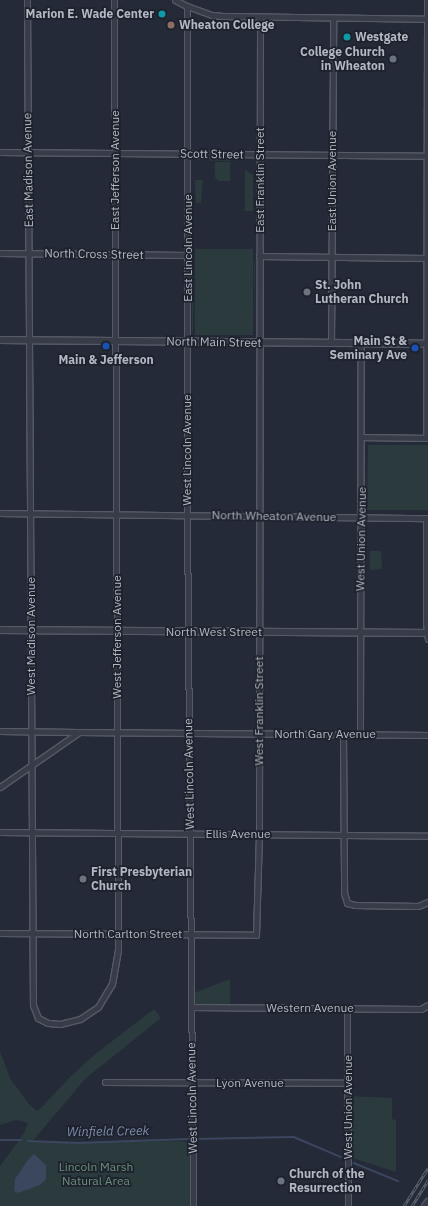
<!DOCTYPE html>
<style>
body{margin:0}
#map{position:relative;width:428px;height:1206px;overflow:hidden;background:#242a37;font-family:"IBM Plex Sans",sans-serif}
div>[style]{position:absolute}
.green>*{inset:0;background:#2a3a3d}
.water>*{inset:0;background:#3b465f}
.stream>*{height:1.5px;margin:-0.75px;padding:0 0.75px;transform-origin:0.75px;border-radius:0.75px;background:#3b465f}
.roads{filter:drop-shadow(1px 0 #555a66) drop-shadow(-1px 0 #555a66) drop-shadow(0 1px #555a66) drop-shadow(0 -1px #555a66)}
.minor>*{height:5px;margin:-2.5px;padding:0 2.5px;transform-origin:2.5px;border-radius:2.5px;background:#373c48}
.tertiary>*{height:6px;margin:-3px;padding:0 3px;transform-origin:3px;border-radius:3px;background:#373c48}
.rail>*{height:3px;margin-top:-1.5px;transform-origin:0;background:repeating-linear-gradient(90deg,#1d222d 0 4.5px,#5c6271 0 9px);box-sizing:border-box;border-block:1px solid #5c6271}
.dots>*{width:11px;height:11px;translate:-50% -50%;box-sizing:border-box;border:2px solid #1d222d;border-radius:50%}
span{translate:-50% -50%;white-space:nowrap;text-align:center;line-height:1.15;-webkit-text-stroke:3.5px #1d222d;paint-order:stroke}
.poi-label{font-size:12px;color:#b2b7c4;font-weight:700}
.right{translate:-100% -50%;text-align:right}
.left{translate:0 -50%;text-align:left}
.street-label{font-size:12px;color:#b2b7c4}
.park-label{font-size:12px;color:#6c9279}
.water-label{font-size:13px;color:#7d8baa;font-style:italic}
</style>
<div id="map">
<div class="green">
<i style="clip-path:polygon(195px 157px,231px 157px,230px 161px,195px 160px)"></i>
<i style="clip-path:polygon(215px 162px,230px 162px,230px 181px,219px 181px,215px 177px)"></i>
<i style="clip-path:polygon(245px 170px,253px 175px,253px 211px,245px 211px)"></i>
<i style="clip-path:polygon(195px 180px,203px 180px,201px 203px,196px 203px)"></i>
<i style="clip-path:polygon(195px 249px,253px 249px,253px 335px,195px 335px)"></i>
<i style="clip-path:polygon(192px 262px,194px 262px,193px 335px,192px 331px)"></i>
<i style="clip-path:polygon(254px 262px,255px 262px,254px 335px)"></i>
<i style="clip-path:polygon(368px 445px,428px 445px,428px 510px,367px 510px)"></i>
<i style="clip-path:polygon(370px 551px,381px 551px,382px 569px,370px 570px)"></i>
<i style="clip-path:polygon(230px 979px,230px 1005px,192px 1005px,192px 994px)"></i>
<i style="clip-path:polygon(154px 1009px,161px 1018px,85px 1079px,32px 1142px,192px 1141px,192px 1206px,0 1206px,0 1166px,24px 1133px,28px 1123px,16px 1120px,0 1125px,0 1051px,11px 1080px,29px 1104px,37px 1111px,42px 1107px,70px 1077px,94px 1055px)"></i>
<i style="clip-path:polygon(351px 1096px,392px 1098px,392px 1119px,396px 1120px,396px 1172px,352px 1158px)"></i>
</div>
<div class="water">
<i style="clip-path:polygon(34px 1154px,46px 1165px,46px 1179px,40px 1185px,18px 1193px,14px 1191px,15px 1179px,27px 1161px)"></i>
</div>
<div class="stream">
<i style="left:196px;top:1139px;width:98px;rotate:-1.2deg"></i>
<i style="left:294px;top:1137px;width:51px;rotate:23.1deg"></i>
<i style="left:0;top:1140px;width:21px"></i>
<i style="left:28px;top:1141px;width:50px;rotate:2.3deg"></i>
<i style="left:78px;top:1143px;width:110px;rotate:-2.1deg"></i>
<i style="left:354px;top:1163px;width:48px;rotate:22.2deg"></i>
</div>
<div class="roads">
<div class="minor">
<i style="left:27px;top:0;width:1005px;rotate:89.66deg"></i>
<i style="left:33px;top:1005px;width:14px;rotate:69deg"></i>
<i style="left:38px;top:1018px;width:11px;rotate:27deg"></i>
<i style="left:48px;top:1023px;width:12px;rotate:5deg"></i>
<i style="left:60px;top:1024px;width:21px;rotate:-14deg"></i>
<i style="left:80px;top:1019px;width:22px;rotate:-34deg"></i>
<i style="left:98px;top:1007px;width:27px;rotate:-59deg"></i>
<i style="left:112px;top:984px;width:34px;rotate:-80deg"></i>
<i style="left:118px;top:951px;width:951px;rotate:-90.24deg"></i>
<i style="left:175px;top:0;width:13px;rotate:27deg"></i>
<i style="left:187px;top:6px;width:509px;rotate:90deg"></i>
<i style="left:187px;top:515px;width:691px;rotate:89.5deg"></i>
<i style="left:187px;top:6px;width:27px;rotate:20deg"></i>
<i style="left:212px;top:15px;width:11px;rotate:5deg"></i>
<i style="left:223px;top:16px;width:204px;rotate:0.8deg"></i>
<i style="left:427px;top:19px;width:419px;rotate:90.1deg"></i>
<i style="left:0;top:152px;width:428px;rotate:0.5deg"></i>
<i style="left:0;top:253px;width:188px;rotate:0.6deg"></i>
<i style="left:259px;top:256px;width:166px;rotate:0.7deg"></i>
<i style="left:331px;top:343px;width:325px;rotate:-89.6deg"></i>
<i style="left:361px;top:437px;width:67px;rotate:0.9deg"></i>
<i style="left:0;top:513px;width:428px;rotate:0.7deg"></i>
<i style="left:426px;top:518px;width:105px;rotate:90deg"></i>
<i style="left:426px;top:623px;width:16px;rotate:83deg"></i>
<i style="left:0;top:731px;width:78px;rotate:0.7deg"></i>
<i style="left:343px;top:734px;width:159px;rotate:89.6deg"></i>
<i style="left:344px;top:893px;width:10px;rotate:73deg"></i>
<i style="left:347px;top:903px;width:8px;rotate:14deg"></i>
<i style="left:355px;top:905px;width:63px;rotate:0.9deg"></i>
<i style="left:418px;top:906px;width:11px;rotate:-22deg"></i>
<i style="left:360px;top:734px;width:391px;rotate:-89.9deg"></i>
<i style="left:0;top:787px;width:96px;rotate:-34.8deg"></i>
<i style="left:79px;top:732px;width:349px;rotate:0.5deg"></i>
<i style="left:0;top:832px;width:428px;rotate:0.5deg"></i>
<i style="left:0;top:933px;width:256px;rotate:0.4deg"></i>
<i style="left:256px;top:935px;width:101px;rotate:-88.3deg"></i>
<i style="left:259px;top:834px;width:817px;rotate:-89.93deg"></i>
<i style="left:191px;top:1007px;width:230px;rotate:0.5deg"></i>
<i style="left:421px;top:1009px;width:8px;rotate:-30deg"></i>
<i style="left:347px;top:1008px;width:198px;rotate:89.7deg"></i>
<i style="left:105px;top:1082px;width:243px;rotate:0.2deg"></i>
</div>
<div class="tertiary">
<i style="left:428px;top:1px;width:19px;rotate:90deg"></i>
<i style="left:0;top:340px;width:428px;rotate:0.5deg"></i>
<i style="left:0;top:630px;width:428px;rotate:0.4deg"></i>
<i style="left:425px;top:1206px;width:5px;rotate:-53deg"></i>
</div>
</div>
<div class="rail">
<i style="left:404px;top:1206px;width:45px;rotate:-57.7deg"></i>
<i style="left:412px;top:1206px;width:31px;rotate:-58deg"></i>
</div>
<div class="dots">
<i style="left:162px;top:14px;background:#0f9aa8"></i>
<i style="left:171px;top:25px;background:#8d6e63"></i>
<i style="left:347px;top:37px;background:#0f9aa8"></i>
<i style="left:393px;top:59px;background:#6b7280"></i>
<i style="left:307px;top:292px;background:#6b7280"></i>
<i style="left:106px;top:346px;background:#1a4fb4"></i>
<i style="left:415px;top:348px;background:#1a4fb4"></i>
<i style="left:83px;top:879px;background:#6b7280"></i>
<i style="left:281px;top:1181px;background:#6b7280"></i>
</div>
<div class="poi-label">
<span class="right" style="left:154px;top:14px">Marion E. Wade Center</span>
<span class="left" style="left:179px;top:25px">Wheaton College</span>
<span class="left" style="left:355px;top:37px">Westgate</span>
<span class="right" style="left:385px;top:59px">College Church<br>in Wheaton</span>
<span class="left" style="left:315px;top:292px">St. John<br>Lutheran Church</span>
<span class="right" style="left:407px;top:348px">Main St &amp;<br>Seminary Ave</span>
<span style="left:106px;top:360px">Main &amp; Jefferson</span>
<span class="left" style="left:91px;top:879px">First Presbyterian<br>Church</span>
<span class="left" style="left:289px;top:1181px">Church of the<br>Resurrection</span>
</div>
<div class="street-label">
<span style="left:212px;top:154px;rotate:1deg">Scott Street</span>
<span style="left:28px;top:170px;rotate:-91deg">East Madison Avenue</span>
<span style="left:115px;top:170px;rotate:-90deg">East Jefferson Avenue</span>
<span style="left:260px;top:180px;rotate:-90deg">East Franklin Street</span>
<span style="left:332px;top:181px;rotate:-90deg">East Union Avenue</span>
<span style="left:188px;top:248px;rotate:-90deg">East Lincoln Avenue</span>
<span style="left:94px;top:254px;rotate:1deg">North Cross Street</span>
<span style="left:214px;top:342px;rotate:1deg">North Main Street</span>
<span style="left:187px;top:450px;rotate:-90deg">West Lincoln Avenue</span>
<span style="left:274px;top:516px;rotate:1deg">North Wheaton Avenue</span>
<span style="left:361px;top:539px;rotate:-89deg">West Union Avenue</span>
<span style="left:214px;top:632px">North West Street</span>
<span style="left:31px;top:636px;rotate:-90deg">West Madison Avenue</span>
<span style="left:117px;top:637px;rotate:-90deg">West Jefferson Avenue</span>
<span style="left:259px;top:711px;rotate:-90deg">West Franklin Street</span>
<span style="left:325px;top:734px">North Gary Avenue</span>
<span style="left:189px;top:774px;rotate:-91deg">West Lincoln Avenue</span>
<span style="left:238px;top:834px">Ellis Avenue</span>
<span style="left:128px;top:934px">North Carlton Street</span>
<span style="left:310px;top:1008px">Western Avenue</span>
<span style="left:250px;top:1083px">Lyon Avenue</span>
<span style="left:192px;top:1098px;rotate:-91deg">West Lincoln Avenue</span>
<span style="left:348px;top:1107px;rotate:-90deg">West Union Avenue</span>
</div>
<div class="park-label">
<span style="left:96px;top:1174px">Lincoln Marsh<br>Natural Area</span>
</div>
<div class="water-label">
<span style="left:108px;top:1132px;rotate:-1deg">Winfield Creek</span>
</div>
</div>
